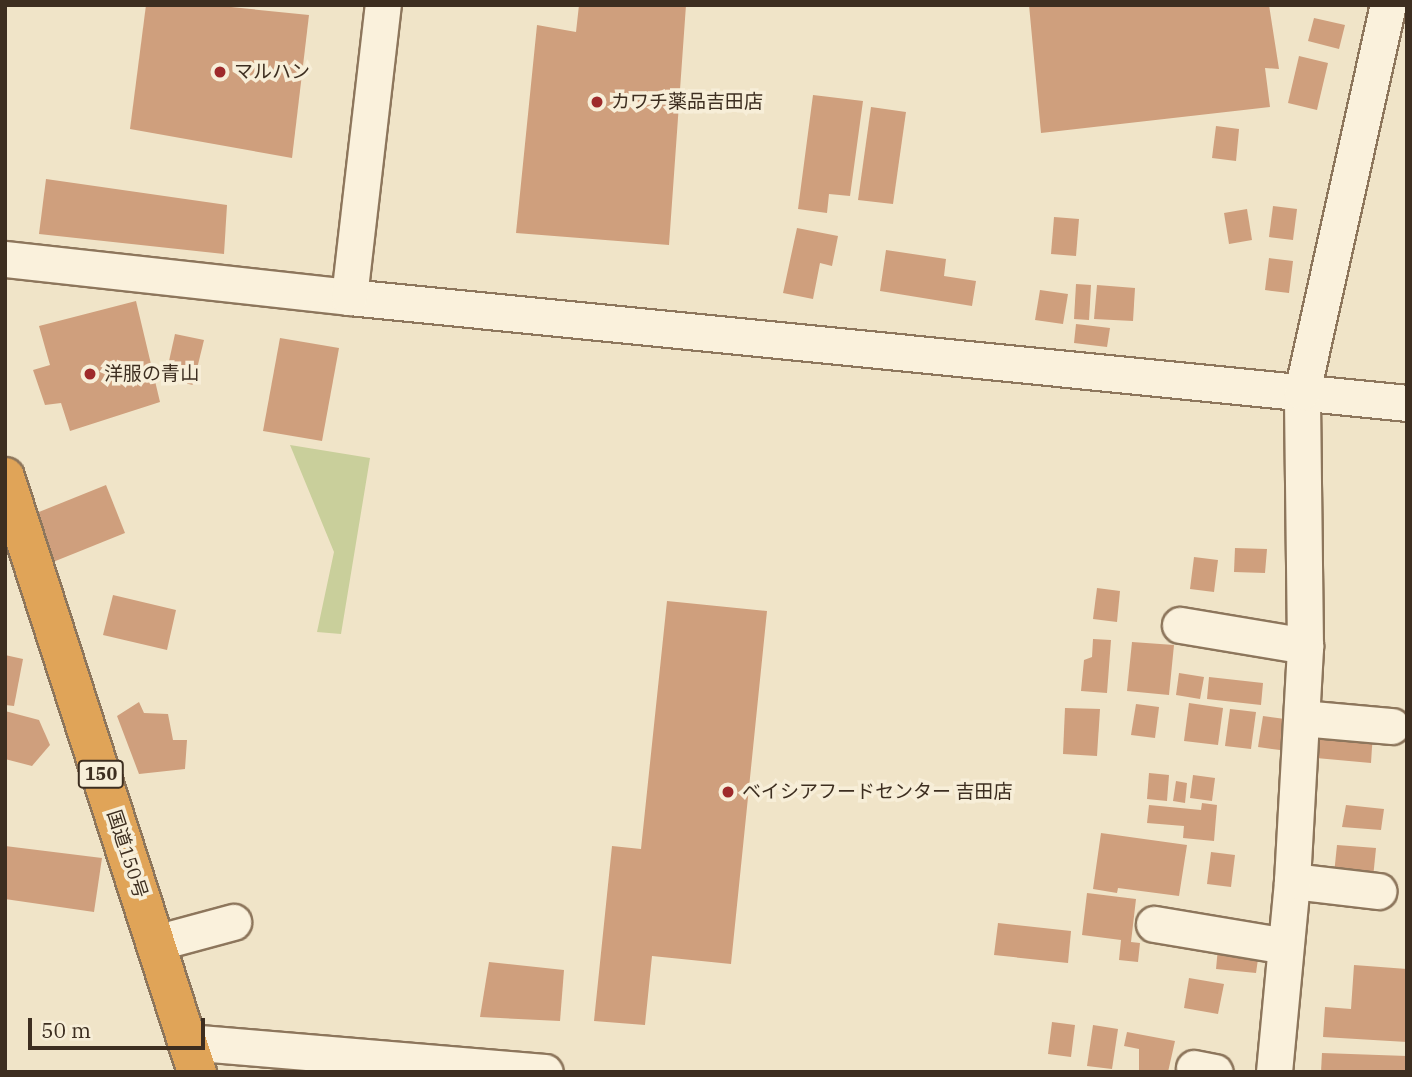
<!DOCTYPE html>
<meta charset="utf-8">
<style>
body{margin:0}
#map{position:relative;width:1412px;height:1077px;overflow:hidden;background:#f0e4c8;font-family:"IBM Plex Serif","Noto Sans JP",serif}
div>[style]{position:absolute}
.green>*{inset:0;background:#c9cf9b}
.building>*{inset:0;background:#cf9f7d}
.roads{filter:drop-shadow(2px 0 #8d765c) drop-shadow(-2px 0 #8d765c) drop-shadow(0 2px #8d765c) drop-shadow(0 -2px #8d765c)}
.minor>*{height:35px;margin:-17.5px;padding:0 17.5px;transform-origin:17.5px;border-radius:17.5px;background:#faf1dc}
.highway>*{height:38px;margin:-19px;padding:0 19px;transform-origin:19px;border-radius:19px;background:#e0a458}
.dots>*{width:19px;height:19px;translate:-50% -50%;box-sizing:border-box;border:4px solid #f7eed8;border-radius:50%}
span{translate:-50% -50%;white-space:nowrap;text-align:center;line-height:1.15;-webkit-text-stroke:7px #f7eed8;paint-order:stroke}
.shield-label span{padding:2px 5px;background:#f7eed8;border:2px solid;border-radius:5px;-webkit-text-stroke-width:0}
.shield-label{font-size:18px;color:#3d2e20;font-weight:700}
.poi-label{font-size:19px;color:#3d2e20}
.left{translate:0 -50%;text-align:left}
.street-label{font-size:19px;color:#3d2e20}
.frame{position:absolute;inset:0;border:7px solid #3d2e20;pointer-events:none}
.scale{position:absolute;left:28px;top:1018px;width:177px;height:32px;box-sizing:border-box;border:4px solid #3d2e20;border-top:0;padding-left:9px;font-size:21px;line-height:24px;white-space:nowrap;color:#3d2e20;-webkit-text-stroke:5px #f7eed8;paint-order:stroke}
</style>
<div id="map">
<div class="green">
<i style="clip-path:polygon(290px 445px,370px 458px,341px 634px,317px 632px,334px 552px)"></i>
</div>
<div class="building">
<i style="clip-path:polygon(146px 5px,211px 5px,309px 15px,292px 158px,130px 129px)"></i>
<i style="clip-path:polygon(579px 5px,686px 5px,669px 245px,516px 233px,537px 25px,576px 32px)"></i>
<i style="clip-path:polygon(1029px 5px,1269px 5px,1279px 69px,1265px 68px,1270px 107px,1041px 133px)"></i>
<i style="clip-path:polygon(1314px 18px,1345px 25px,1339px 49px,1308px 41px)"></i>
<i style="clip-path:polygon(1299px 56px,1328px 63px,1317px 110px,1288px 103px)"></i>
<i style="clip-path:polygon(813px 95px,863px 101px,850px 196px,829px 194px,827px 213px,798px 209px)"></i>
<i style="clip-path:polygon(871px 107px,906px 112px,893px 204px,858px 200px)"></i>
<i style="clip-path:polygon(1216px 126px,1239px 129px,1236px 161px,1212px 158px)"></i>
<i style="clip-path:polygon(46px 179px,227px 205px,224px 254px,39px 234px)"></i>
<i style="clip-path:polygon(1273px 206px,1297px 209px,1293px 240px,1269px 237px)"></i>
<i style="clip-path:polygon(1247px 209px,1252px 240px,1229px 244px,1224px 213px)"></i>
<i style="clip-path:polygon(1054px 217px,1079px 219px,1076px 256px,1051px 254px)"></i>
<i style="clip-path:polygon(797px 228px,838px 236px,832px 266px,820px 263px,813px 299px,783px 293px)"></i>
<i style="clip-path:polygon(886px 250px,946px 259px,944px 276px,976px 281px,972px 306px,880px 291px)"></i>
<i style="clip-path:polygon(1269px 258px,1293px 261px,1289px 293px,1265px 290px)"></i>
<i style="clip-path:polygon(1076px 284px,1091px 285px,1089px 320px,1074px 319px)"></i>
<i style="clip-path:polygon(1097px 285px,1135px 288px,1133px 321px,1094px 319px)"></i>
<i style="clip-path:polygon(1040px 290px,1068px 294px,1063px 324px,1035px 320px)"></i>
<i style="clip-path:polygon(136px 301px,160px 402px,70px 431px,61px 403px,45px 405px,33px 370px,50px 365px,39px 326px)"></i>
<i style="clip-path:polygon(1076px 324px,1110px 328px,1107px 347px,1074px 343px)"></i>
<i style="clip-path:polygon(175px 334px,204px 340px,193px 385px,165px 379px)"></i>
<i style="clip-path:polygon(280px 338px,339px 348px,322px 441px,263px 431px)"></i>
<i style="clip-path:polygon(106px 485px,125px 533px,53px 562px,34px 514px)"></i>
<i style="clip-path:polygon(1235px 548px,1267px 549px,1265px 573px,1234px 572px)"></i>
<i style="clip-path:polygon(1194px 557px,1218px 560px,1214px 592px,1190px 589px)"></i>
<i style="clip-path:polygon(1097px 588px,1120px 591px,1117px 622px,1093px 619px)"></i>
<i style="clip-path:polygon(113px 595px,176px 610px,167px 650px,103px 635px)"></i>
<i style="clip-path:polygon(667px 601px,767px 611px,731px 964px,652px 956px,645px 1025px,594px 1021px,612px 846px,641px 849px)"></i>
<i style="clip-path:polygon(1093px 639px,1111px 640px,1107px 693px,1081px 691px,1084px 660px,1092px 657px)"></i>
<i style="clip-path:polygon(1132px 642px,1174px 645px,1169px 695px,1127px 691px)"></i>
<i style="clip-path:polygon(5px 655px,23px 659px,14px 706px,5px 705px)"></i>
<i style="clip-path:polygon(1179px 673px,1204px 677px,1200px 699px,1176px 695px)"></i>
<i style="clip-path:polygon(1209px 677px,1263px 683px,1261px 705px,1207px 699px)"></i>
<i style="clip-path:polygon(139px 702px,144px 713px,168px 714px,173px 740px,187px 740px,185px 769px,139px 774px,117px 716px)"></i>
<i style="clip-path:polygon(1189px 703px,1223px 708px,1218px 745px,1184px 741px)"></i>
<i style="clip-path:polygon(1136px 704px,1159px 707px,1155px 738px,1131px 735px)"></i>
<i style="clip-path:polygon(1065px 708px,1100px 709px,1097px 756px,1063px 754px)"></i>
<i style="clip-path:polygon(1230px 709px,1256px 712px,1251px 749px,1225px 746px)"></i>
<i style="clip-path:polygon(5px 711px,39px 720px,50px 745px,32px 766px,5px 759px)"></i>
<i style="clip-path:polygon(1263px 716px,1285px 719px,1280px 750px,1258px 747px)"></i>
<i style="clip-path:polygon(1318px 727px,1373px 732px,1371px 763px,1316px 758px)"></i>
<i style="clip-path:polygon(1149px 773px,1169px 775px,1167px 801px,1147px 799px)"></i>
<i style="clip-path:polygon(1193px 775px,1215px 778px,1212px 801px,1190px 798px)"></i>
<i style="clip-path:polygon(1176px 781px,1187px 783px,1185px 803px,1173px 801px)"></i>
<i style="clip-path:polygon(1202px 803px,1217px 805px,1214px 841px,1183px 838px,1184px 826px,1147px 823px,1149px 805px,1201px 810px)"></i>
<i style="clip-path:polygon(1346px 805px,1384px 809px,1381px 830px,1342px 827px)"></i>
<i style="clip-path:polygon(1101px 833px,1187px 845px,1179px 896px,1118px 888px,1117px 893px,1093px 889px)"></i>
<i style="clip-path:polygon(1337px 845px,1376px 848px,1373px 878px,1334px 874px)"></i>
<i style="clip-path:polygon(5px 846px,102px 858px,94px 912px,5px 899px)"></i>
<i style="clip-path:polygon(1211px 852px,1235px 855px,1231px 887px,1207px 884px)"></i>
<i style="clip-path:polygon(1087px 893px,1136px 899px,1131px 942px,1140px 943px,1138px 962px,1119px 960px,1121px 940px,1082px 935px)"></i>
<i style="clip-path:polygon(998px 923px,1071px 931px,1068px 963px,994px 955px)"></i>
<i style="clip-path:polygon(1218px 948px,1259px 952px,1256px 973px,1216px 969px)"></i>
<i style="clip-path:polygon(489px 962px,564px 970px,560px 1021px,480px 1017px)"></i>
<i style="clip-path:polygon(1354px 965px,1407px 969px,1407px 1042px,1323px 1037px,1325px 1007px,1351px 1009px)"></i>
<i style="clip-path:polygon(1189px 978px,1224px 984px,1218px 1014px,1184px 1008px)"></i>
<i style="clip-path:polygon(1052px 1022px,1075px 1025px,1071px 1057px,1048px 1054px)"></i>
<i style="clip-path:polygon(1093px 1025px,1118px 1029px,1112px 1069px,1087px 1066px)"></i>
<i style="clip-path:polygon(1127px 1032px,1175px 1041px,1168px 1072px,1139px 1072px,1139px 1049px,1124px 1046px)"></i>
<i style="clip-path:polygon(1322px 1053px,1407px 1056px,1407px 1072px,1321px 1072px)"></i>
</div>
<div class="roads">
<div class="minor">
<i style="left:5px;top:259px;width:346px;rotate:6.3deg"></i>
<i style="left:349px;top:297px;width:1063px;rotate:5.72deg"></i>
<i style="left:349px;top:297px;width:294px;rotate:-83.4deg"></i>
<i style="left:1180px;top:625px;width:127px;rotate:9.5deg"></i>
<i style="left:1302px;top:718px;width:90px;rotate:5.1deg"></i>
<i style="left:1292px;top:881px;width:87px;rotate:6.6deg"></i>
<i style="left:1154px;top:924px;width:133px;rotate:9.5deg"></i>
<i style="left:155px;top:943px;width:81px;rotate:-15.1deg"></i>
<i style="left:187px;top:1042px;width:359px;rotate:4.8deg"></i>
<i style="left:1194px;top:1068px;width:21px;rotate:11deg"></i>
<i style="left:1274px;top:1072px;width:192px;rotate:-84.6deg"></i>
<i style="left:1292px;top:881px;width:235px;rotate:-86.8deg"></i>
<i style="left:1305px;top:646px;width:254px;rotate:-90.7deg"></i>
<i style="left:1302px;top:392px;width:396px;rotate:-77.5deg"></i>
</div>
<div class="highway">
<i style="left:5px;top:477px;width:625px;rotate:72.12deg"></i>
</div>
</div>
<div class="dots">
<i style="left:220px;top:72px;background:#9e2a2b"></i>
<i style="left:597px;top:102px;background:#9e2a2b"></i>
<i style="left:90px;top:374px;background:#9e2a2b"></i>
<i style="left:728px;top:792px;background:#9e2a2b"></i>
</div>
<div class="shield-label">
<span style="left:101px;top:774px">150</span>
</div>
<div class="poi-label">
<span class="left" style="left:234px;top:72px">マルハン</span>
<span class="left" style="left:611px;top:102px">カワチ薬品吉田店</span>
<span class="left" style="left:104px;top:374px">洋服の青山</span>
<span class="left" style="left:742px;top:792px">ベイシアフードセンター 吉田店</span>
</div>
<div class="street-label">
<span style="left:127px;top:854px;rotate:72deg">国道150号</span>
</div>
<div class="frame"></div>
<div class="scale">50 m</div>
</div>
